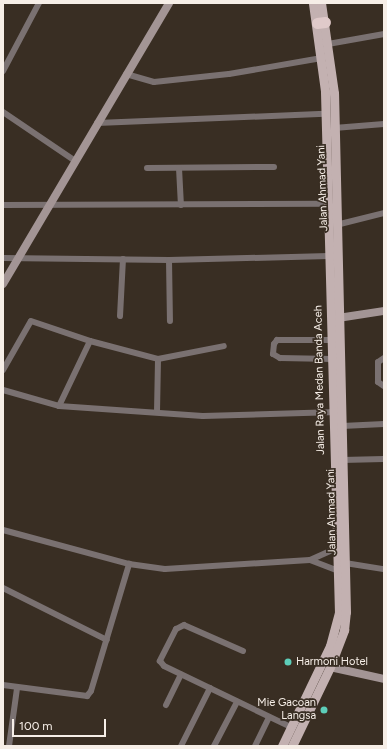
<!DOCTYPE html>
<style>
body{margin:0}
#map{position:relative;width:387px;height:749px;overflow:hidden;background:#392e23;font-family:Figtree,sans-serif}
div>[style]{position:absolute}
.street>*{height:6px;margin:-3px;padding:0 3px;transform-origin:3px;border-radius:3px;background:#7a7171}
.secondary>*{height:8px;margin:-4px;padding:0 4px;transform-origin:4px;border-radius:4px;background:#a39595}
.primary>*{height:9px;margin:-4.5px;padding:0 4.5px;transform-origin:4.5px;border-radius:4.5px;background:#c3b1b1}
.highway>*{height:11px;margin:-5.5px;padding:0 5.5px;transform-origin:5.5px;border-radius:5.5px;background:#e0caca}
.dots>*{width:11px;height:11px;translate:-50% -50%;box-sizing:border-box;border:2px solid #392e23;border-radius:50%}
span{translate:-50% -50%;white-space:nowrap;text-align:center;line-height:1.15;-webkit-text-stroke:3.5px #392e23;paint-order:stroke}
.street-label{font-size:11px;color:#f6eee7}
.poi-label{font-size:11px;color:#f6eee7}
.left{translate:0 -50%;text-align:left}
.right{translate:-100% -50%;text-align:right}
.frame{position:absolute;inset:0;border:4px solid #f6eee7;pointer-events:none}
.scale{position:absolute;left:12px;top:719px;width:94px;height:18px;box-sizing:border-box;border:2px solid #f6eee7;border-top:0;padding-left:5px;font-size:12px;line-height:14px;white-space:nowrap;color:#f6eee7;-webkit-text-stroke:3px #392e23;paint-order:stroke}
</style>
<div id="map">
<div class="street">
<i style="left:328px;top:44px;width:57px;rotate:-10.1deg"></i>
<i style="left:3px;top:71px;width:77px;rotate:-62.1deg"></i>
<i style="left:126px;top:74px;width:29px;rotate:16deg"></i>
<i style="left:154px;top:82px;width:75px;rotate:-6.1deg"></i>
<i style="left:229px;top:74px;width:94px;rotate:-9.8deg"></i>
<i style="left:3px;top:112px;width:86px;rotate:34.1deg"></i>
<i style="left:97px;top:123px;width:228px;rotate:-2.3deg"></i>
<i style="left:334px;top:128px;width:50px;rotate:-4.6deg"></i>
<i style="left:147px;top:168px;width:127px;rotate:-0.5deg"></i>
<i style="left:179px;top:168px;width:37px;rotate:87deg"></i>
<i style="left:3px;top:205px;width:324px;rotate:-0.2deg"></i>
<i style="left:336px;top:225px;width:49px;rotate:-14deg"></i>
<i style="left:3px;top:258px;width:166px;rotate:0.7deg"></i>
<i style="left:169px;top:260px;width:160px;rotate:-1.4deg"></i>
<i style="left:169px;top:260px;width:61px;rotate:89.1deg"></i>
<i style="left:120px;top:316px;width:57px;rotate:-87deg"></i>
<i style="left:331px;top:340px;width:54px;rotate:180deg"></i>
<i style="left:277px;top:340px;width:5px;rotate:127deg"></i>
<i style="left:274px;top:344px;width:10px;rotate:96deg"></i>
<i style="left:273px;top:354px;width:8px;rotate:30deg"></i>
<i style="left:280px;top:358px;width:52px;rotate:1.1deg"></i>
<i style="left:90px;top:341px;width:70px;rotate:14.8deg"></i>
<i style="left:384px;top:358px;width:7px;rotate:146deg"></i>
<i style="left:378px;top:362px;width:20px;rotate:90deg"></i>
<i style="left:378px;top:382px;width:7px;rotate:34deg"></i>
<i style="left:3px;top:370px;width:56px;rotate:-60.3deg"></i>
<i style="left:31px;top:321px;width:62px;rotate:18.7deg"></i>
<i style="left:90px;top:341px;width:72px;rotate:115.5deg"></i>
<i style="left:3px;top:390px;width:58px;rotate:15.9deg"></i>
<i style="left:59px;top:406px;width:144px;rotate:4deg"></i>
<i style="left:203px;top:416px;width:134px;rotate:-1.7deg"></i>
<i style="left:157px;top:412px;width:53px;rotate:-88.9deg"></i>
<i style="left:158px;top:359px;width:67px;rotate:-11.1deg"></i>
<i style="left:342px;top:426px;width:42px;rotate:-2.7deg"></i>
<i style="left:342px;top:460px;width:42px;rotate:-1.4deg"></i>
<i style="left:3px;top:530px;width:131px;rotate:15.1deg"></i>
<i style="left:129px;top:564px;width:36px;rotate:8deg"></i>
<i style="left:165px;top:569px;width:145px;rotate:-3.6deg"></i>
<i style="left:310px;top:560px;width:30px;rotate:-24deg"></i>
<i style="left:310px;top:560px;width:30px;rotate:21deg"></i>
<i style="left:345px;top:563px;width:39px;rotate:9deg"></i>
<i style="left:3px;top:588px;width:116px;rotate:26.6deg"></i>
<i style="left:243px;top:651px;width:64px;rotate:-156.2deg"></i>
<i style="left:184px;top:625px;width:9px;rotate:153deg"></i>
<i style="left:176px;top:629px;width:36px;rotate:117deg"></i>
<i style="left:160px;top:661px;width:6px;rotate:51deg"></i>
<i style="left:164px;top:666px;width:141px;rotate:25.7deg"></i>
<i style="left:3px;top:685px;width:85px;rotate:7.5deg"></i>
<i style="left:87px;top:696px;width:6px;rotate:-51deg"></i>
<i style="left:91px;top:691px;width:133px;rotate:-73.3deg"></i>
<i style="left:166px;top:705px;width:34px;rotate:-64deg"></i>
<i style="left:9px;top:746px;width:59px;rotate:-82.1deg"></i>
<i style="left:181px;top:746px;width:65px;rotate:-63.4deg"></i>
<i style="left:214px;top:746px;width:50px;rotate:-62.4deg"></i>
<i style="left:255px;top:746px;width:32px;rotate:-64deg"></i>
</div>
<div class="secondary">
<i style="left:3px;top:284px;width:326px;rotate:-59.4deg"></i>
<i style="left:338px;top:318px;width:47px;rotate:-8.7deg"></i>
<i style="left:330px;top:667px;width:55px;rotate:12.5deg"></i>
</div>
<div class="primary">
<i style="left:282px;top:746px;width:111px;rotate:-64.4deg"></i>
<i style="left:330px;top:646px;width:34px;rotate:-75deg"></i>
<i style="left:339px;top:613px;width:522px;rotate:-91.54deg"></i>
<i style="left:325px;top:91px;width:89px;rotate:-97.8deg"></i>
<i style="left:292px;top:746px;width:88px;rotate:-64.3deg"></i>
<i style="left:330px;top:667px;width:40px;rotate:-69deg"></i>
<i style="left:344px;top:630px;width:18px;rotate:-84deg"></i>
<i style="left:346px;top:612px;width:519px;rotate:-91.32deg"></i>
<i style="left:334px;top:93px;width:91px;rotate:-98.2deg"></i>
</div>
<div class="highway">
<i style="left:317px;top:23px;width:8px;rotate:-7deg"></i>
</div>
<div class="dots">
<i style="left:288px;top:662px;background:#5dceb9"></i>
<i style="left:324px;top:710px;background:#5dceb9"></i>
</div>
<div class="street-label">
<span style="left:323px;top:188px;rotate:-92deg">Jalan Ahmad Yani</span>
<span style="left:320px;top:380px;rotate:-91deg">Jalan Raya Medan Banda Aceh</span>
<span style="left:332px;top:512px;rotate:-91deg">Jalan Ahmad Yani</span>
</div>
<div class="poi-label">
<span class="left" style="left:296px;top:662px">Harmoni Hotel</span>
<span class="right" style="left:316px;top:710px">Mie Gacoan<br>Langsa</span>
</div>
<div class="frame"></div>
<div class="scale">100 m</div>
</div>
